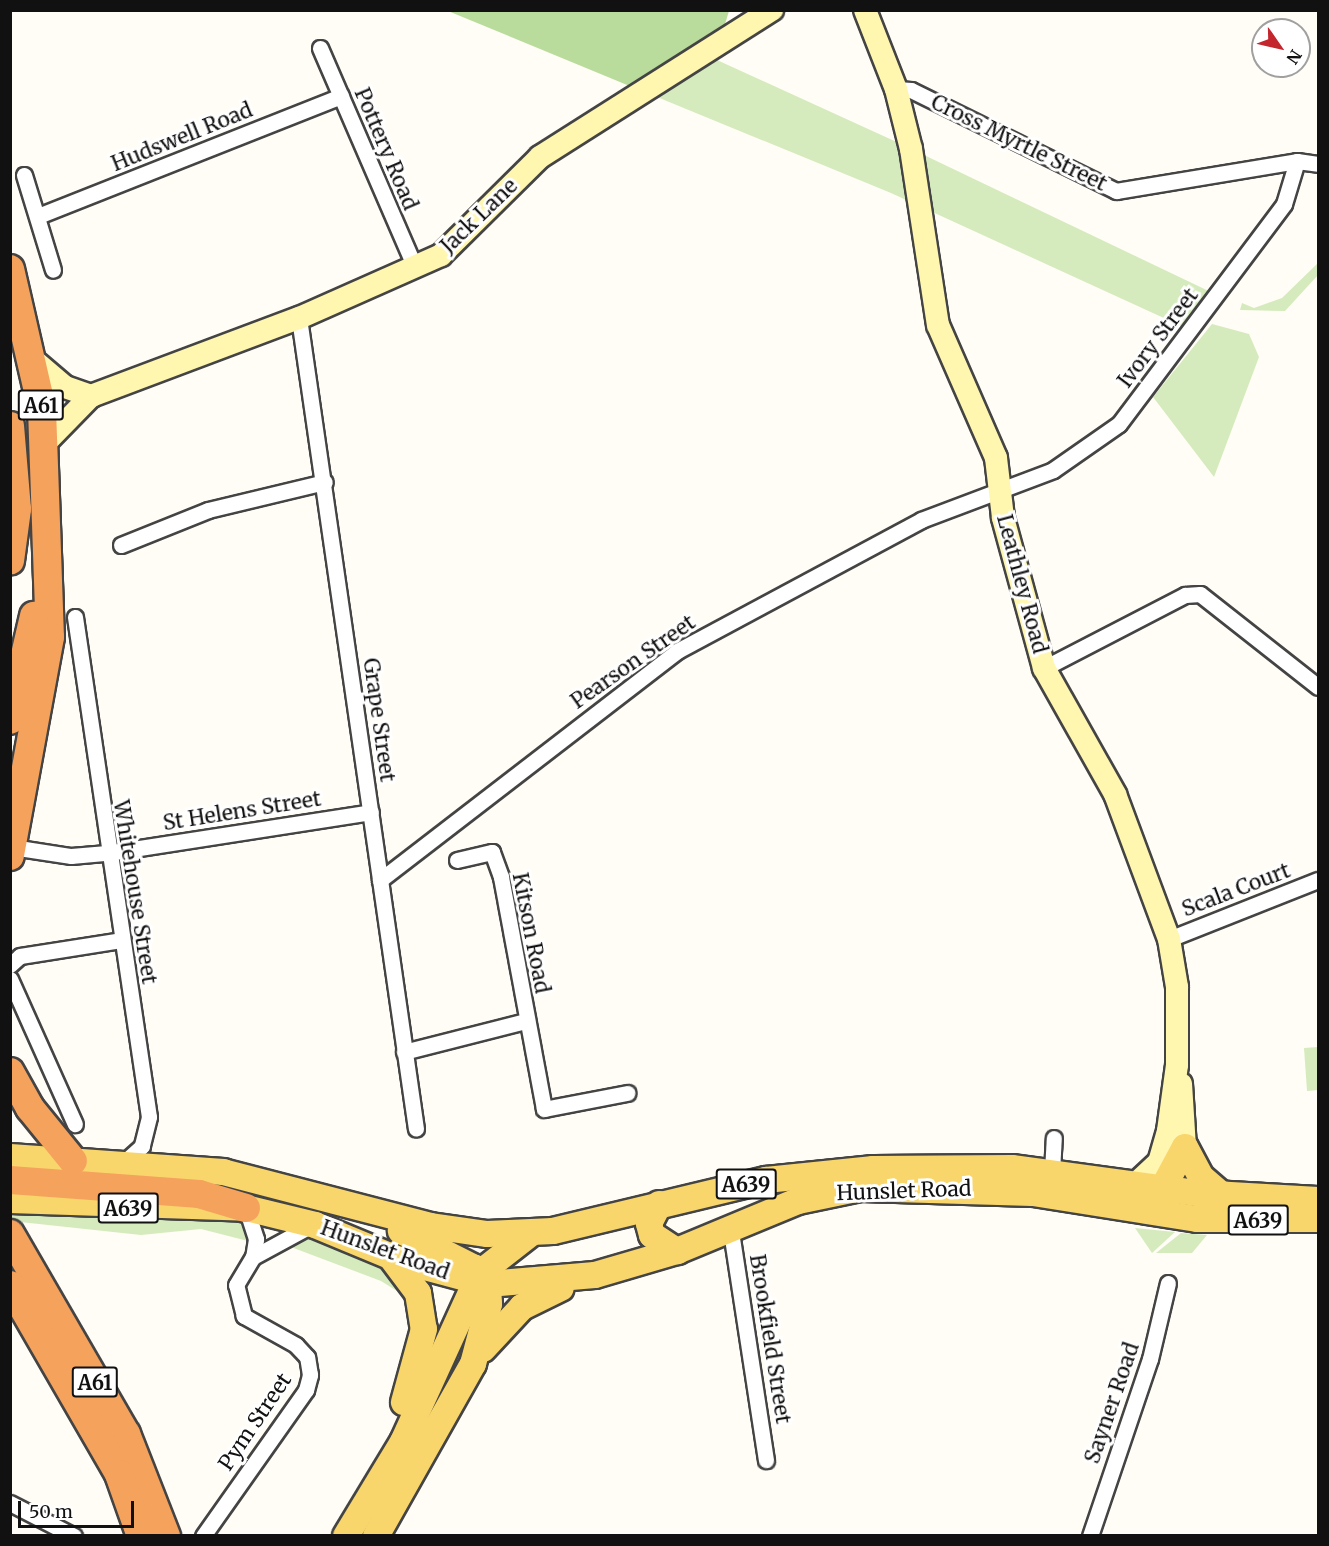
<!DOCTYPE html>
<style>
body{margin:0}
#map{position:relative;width:1329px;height:1546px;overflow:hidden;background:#fffdf5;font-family:Merriweather,serif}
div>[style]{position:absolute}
.green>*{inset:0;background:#d5ebbd}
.forest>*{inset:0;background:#b9dc9c}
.roads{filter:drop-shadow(2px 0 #444) drop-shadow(-2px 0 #444) drop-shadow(0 2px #444) drop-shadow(0 -2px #444)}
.street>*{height:15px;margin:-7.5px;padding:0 7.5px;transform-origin:7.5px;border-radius:7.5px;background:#fff}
.secondary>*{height:22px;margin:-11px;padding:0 11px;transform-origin:11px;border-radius:11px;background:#fff6b0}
.primary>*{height:26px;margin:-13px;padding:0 13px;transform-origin:13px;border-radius:13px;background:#f9d66b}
.highway>*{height:28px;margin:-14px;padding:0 14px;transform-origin:14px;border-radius:14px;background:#f5a25d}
span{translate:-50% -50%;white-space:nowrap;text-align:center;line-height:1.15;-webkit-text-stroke:6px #fff;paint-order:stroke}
.shield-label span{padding:2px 4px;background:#fff;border:2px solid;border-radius:4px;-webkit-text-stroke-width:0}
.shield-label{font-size:20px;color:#111;font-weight:700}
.street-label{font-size:21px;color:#111}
.frame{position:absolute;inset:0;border:12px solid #111;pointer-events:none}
.north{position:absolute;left:1251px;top:18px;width:60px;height:60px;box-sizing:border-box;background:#fff;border:2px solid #a0a0a0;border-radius:50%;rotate:124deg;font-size:16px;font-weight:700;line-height:24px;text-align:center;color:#111}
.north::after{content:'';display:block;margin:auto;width:21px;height:27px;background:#c4262e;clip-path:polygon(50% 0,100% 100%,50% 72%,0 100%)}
.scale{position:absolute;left:18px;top:1501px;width:116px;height:27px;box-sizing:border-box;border:3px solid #111;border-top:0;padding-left:8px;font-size:18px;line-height:21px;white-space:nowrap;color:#111;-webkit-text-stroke:4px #fff;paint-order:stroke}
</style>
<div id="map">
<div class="green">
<i style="clip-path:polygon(717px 60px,901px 144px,1217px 295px,1190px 330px,891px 193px,657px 97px)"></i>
<i style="clip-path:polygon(1318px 263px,1318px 275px,1285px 311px,1240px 310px,1242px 303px,1254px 308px,1282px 298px)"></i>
<i style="clip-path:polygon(1212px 324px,1249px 334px,1259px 357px,1214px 477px,1153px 397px)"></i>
<i style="clip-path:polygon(1318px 1047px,1318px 1090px,1307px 1091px,1304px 1048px)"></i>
<i style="clip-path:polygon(10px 1211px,236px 1220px,250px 1233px,248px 1241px,201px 1229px,141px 1235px,11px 1221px)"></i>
<i style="clip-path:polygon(1135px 1228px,1175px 1232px,1152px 1253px)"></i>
<i style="clip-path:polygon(1181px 1233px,1207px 1235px,1192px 1253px,1156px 1253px)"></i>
<i style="clip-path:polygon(305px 1238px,323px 1238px,378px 1261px,405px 1296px,381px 1281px,283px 1244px)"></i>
</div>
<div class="forest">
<i style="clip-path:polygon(448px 11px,729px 11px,725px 24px,632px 87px)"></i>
</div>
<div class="roads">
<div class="street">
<i style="left:320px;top:48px;width:240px;rotate:66.6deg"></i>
<i style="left:896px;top:89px;width:15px;rotate:4deg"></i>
<i style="left:911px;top:90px;width:229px;rotate:26.2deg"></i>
<i style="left:1116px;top:191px;width:183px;rotate:-9.4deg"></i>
<i style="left:1297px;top:161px;width:21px;rotate:8deg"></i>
<i style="left:24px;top:175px;width:99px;rotate:73deg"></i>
<i style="left:38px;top:216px;width:326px;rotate:-21.6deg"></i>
<i style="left:299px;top:318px;width:819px;rotate:81.79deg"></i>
<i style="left:121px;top:545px;width:94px;rotate:-21.9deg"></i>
<i style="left:208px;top:510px;width:120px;rotate:-13.5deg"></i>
<i style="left:75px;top:617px;width:505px;rotate:81.58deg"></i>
<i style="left:149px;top:1117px;width:30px;rotate:104deg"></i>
<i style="left:142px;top:1146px;width:27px;rotate:138deg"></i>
<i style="left:1044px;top:668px;width:159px;rotate:-27.4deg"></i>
<i style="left:1185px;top:595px;width:15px;rotate:-4deg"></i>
<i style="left:1200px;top:594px;width:150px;rotate:38.2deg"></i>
<i style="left:12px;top:847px;width:60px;rotate:8.7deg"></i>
<i style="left:71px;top:856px;width:36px;rotate:-5deg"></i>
<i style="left:107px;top:853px;width:267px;rotate:-8.8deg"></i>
<i style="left:457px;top:860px;width:36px;rotate:-13deg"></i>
<i style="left:492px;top:852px;width:27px;rotate:70deg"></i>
<i style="left:501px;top:877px;width:236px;rotate:79.5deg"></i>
<i style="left:544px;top:1109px;width:85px;rotate:-10.9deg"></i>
<i style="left:380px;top:880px;width:375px;rotate:-37.6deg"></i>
<i style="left:677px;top:651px;width:277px;rotate:-28.2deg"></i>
<i style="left:921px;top:520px;width:141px;rotate:-20.7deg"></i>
<i style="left:1053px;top:470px;width:80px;rotate:-34.9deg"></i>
<i style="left:1119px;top:424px;width:275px;rotate:-53.1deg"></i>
<i style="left:1284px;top:204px;width:45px;rotate:-73.2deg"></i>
<i style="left:1169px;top:939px;width:160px;rotate:-21.6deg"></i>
<i style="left:10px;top:965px;width:13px;rotate:-42deg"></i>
<i style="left:20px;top:956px;width:102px;rotate:-9deg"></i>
<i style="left:10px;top:979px;width:159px;rotate:65.9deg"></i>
<i style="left:404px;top:1052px;width:126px;rotate:-14.3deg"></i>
<i style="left:1052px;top:1172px;width:34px;rotate:-87deg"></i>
<i style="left:246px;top:1208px;width:33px;rotate:72deg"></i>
<i style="left:256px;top:1239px;width:18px;rotate:99deg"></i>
<i style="left:730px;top:1225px;width:238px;rotate:81.3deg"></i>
<i style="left:10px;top:1503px;width:72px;rotate:27.3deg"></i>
<i style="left:203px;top:1536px;width:179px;rotate:-54.8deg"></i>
<i style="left:306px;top:1390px;width:16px;rotate:-75deg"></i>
<i style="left:310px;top:1375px;width:18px;rotate:-99deg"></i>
<i style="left:307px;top:1357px;width:16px;rotate:-133deg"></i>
<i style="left:296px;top:1345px;width:60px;rotate:-150.9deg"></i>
<i style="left:244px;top:1316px;width:32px;rotate:-104deg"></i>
<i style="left:236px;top:1285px;width:33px;rotate:-59deg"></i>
<i style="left:253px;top:1257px;width:65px;rotate:-28.5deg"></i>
<i style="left:1090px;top:1536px;width:187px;rotate:-71.3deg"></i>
<i style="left:1150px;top:1359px;width:78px;rotate:-76.7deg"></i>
</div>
<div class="secondary">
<i style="left:865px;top:10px;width:85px;rotate:68.6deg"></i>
<i style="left:896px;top:89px;width:62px;rotate:76deg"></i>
<i style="left:911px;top:149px;width:178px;rotate:81.3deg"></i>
<i style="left:938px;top:325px;width:145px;rotate:66.4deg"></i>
<i style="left:996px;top:458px;width:60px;rotate:83.3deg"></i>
<i style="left:1003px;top:518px;width:156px;rotate:74.7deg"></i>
<i style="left:1044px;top:668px;width:145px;rotate:60.6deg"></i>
<i style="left:1115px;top:794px;width:155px;rotate:69.6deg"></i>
<i style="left:1169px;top:939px;width:49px;rotate:80.5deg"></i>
<i style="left:1177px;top:987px;width:78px;rotate:90deg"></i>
<i style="left:1177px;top:1065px;width:67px;rotate:97.8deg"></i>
<i style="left:1168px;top:1131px;width:32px;rotate:106deg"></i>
<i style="left:1159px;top:1162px;width:33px;rotate:137deg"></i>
<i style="left:30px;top:357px;width:46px;rotate:40.6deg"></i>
<i style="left:65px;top:387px;width:28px;rotate:19deg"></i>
<i style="left:44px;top:444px;width:67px;rotate:-45.6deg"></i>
<i style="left:91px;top:396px;width:222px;rotate:-20.6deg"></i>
<i style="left:299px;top:318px;width:155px;rotate:-23.9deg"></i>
<i style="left:441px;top:255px;width:139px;rotate:-44.7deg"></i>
<i style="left:540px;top:157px;width:275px;rotate:-32.4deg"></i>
<i style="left:1181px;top:1084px;width:63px;rotate:86.4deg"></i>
</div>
<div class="primary">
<i style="left:10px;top:1157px;width:214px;rotate:4deg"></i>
<i style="left:223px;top:1172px;width:215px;rotate:14.6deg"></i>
<i style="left:431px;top:1226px;width:57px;rotate:8.1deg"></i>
<i style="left:487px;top:1234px;width:66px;rotate:-2.6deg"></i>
<i style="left:553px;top:1231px;width:219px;rotate:-13.5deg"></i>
<i style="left:766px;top:1180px;width:108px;rotate:-5.9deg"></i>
<i style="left:873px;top:1169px;width:139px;rotate:-0.4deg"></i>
<i style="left:1012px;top:1168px;width:187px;rotate:7.7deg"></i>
<i style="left:1197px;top:1193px;width:121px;rotate:3.3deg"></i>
<i style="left:10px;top:1200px;width:236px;rotate:1.9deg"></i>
<i style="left:246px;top:1208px;width:71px;rotate:13.8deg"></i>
<i style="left:315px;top:1225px;width:94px;rotate:22.5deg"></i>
<i style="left:402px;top:1261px;width:89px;rotate:15deg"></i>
<i style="left:488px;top:1284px;width:107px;rotate:-4.8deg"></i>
<i style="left:595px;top:1275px;width:85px;rotate:-16.3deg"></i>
<i style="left:677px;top:1251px;width:131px;rotate:-22.5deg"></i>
<i style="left:798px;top:1201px;width:64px;rotate:-11.7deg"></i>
<i style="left:861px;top:1188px;width:172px;rotate:1.7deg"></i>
<i style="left:1033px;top:1193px;width:166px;rotate:9deg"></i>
<i style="left:1197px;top:1219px;width:121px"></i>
<i style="left:1156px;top:1201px;width:61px;rotate:-61.8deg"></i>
<i style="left:1185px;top:1147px;width:34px;rotate:62deg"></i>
<i style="left:1201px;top:1177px;width:28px;rotate:41deg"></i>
<i style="left:659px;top:1204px;width:22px;rotate:117deg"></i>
<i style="left:649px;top:1224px;width:11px;rotate:75deg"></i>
<i style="left:652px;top:1235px;width:30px;rotate:33deg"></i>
<i style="left:391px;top:1257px;width:45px;rotate:53.1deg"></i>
<i style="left:418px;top:1293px;width:36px;rotate:81deg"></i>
<i style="left:424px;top:1329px;width:76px;rotate:105.3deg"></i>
<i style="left:483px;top:1349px;width:57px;rotate:-47.1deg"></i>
<i style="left:522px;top:1307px;width:43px;rotate:-26deg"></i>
<i style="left:346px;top:1536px;width:110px;rotate:-58.8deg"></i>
<i style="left:403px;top:1442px;width:186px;rotate:-65.5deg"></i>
<i style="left:480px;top:1273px;width:63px;rotate:-38deg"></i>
<i style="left:376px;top:1536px;width:197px;rotate:-60.6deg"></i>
<i style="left:473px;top:1364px;width:62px;rotate:-75.1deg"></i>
<i style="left:489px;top:1304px;width:20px;rotate:-93deg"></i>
<i style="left:488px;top:1284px;width:21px;rotate:-129deg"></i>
<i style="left:475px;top:1268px;width:83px;rotate:-153.4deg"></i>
</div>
<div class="highway">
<i style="left:10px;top:269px;width:144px;rotate:77.1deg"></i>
<i style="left:42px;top:409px;width:228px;rotate:88deg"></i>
<i style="left:50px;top:637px;width:223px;rotate:100.4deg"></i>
<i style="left:10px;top:426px;width:83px;rotate:85.2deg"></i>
<i style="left:17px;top:509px;width:52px;rotate:97.7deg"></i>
<i style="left:10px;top:720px;width:107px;rotate:-77deg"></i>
<i style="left:10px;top:1072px;width:41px;rotate:60.9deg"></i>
<i style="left:30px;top:1108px;width:68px;rotate:50.9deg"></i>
<i style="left:10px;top:1180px;width:190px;rotate:4.2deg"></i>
<i style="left:199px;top:1194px;width:49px;rotate:16.6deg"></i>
<i style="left:10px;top:1234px;width:231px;rotate:59.9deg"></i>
<i style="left:126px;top:1434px;width:110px;rotate:68.6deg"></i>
<i style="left:10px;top:1285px;width:218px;rotate:60deg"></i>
<i style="left:119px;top:1474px;width:66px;rotate:70.5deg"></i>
</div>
</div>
<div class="shield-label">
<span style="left:41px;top:405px">A61</span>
<span style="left:746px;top:1184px">A639</span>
<span style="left:128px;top:1208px">A639</span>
<span style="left:1258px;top:1220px">A639</span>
<span style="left:95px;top:1382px">A61</span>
</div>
<div class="street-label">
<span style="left:182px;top:137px;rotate:-22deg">Hudswell Road</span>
<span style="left:1019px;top:143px;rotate:26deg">Cross Myrtle Street</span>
<span style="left:386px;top:149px;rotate:67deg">Pottery Road</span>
<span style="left:479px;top:216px;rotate:-44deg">Jack Lane</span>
<span style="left:1158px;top:338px;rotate:-53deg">Ivory Street</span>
<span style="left:1022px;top:584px;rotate:75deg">Leathley Road</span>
<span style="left:633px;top:662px;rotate:-35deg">Pearson Street</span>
<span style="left:379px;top:720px;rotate:82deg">Grape Street</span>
<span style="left:242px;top:811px;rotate:-9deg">St Helens Street</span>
<span style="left:1236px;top:890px;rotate:-21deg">Scala Court</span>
<span style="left:135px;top:892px;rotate:81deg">Whitehouse Street</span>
<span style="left:531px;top:933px;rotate:79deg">Kitson Road</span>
<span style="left:904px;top:1191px;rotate:-2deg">Hunslet Road</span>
<span style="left:385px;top:1250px;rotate:20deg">Hunslet Road</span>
<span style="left:770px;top:1339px;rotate:81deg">Brookfield Street</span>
<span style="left:1112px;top:1403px;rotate:-71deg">Sayner Road</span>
<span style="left:255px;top:1422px;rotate:-56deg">Pym Street</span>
</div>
<div class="frame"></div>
<div class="north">N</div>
<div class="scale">50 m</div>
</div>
